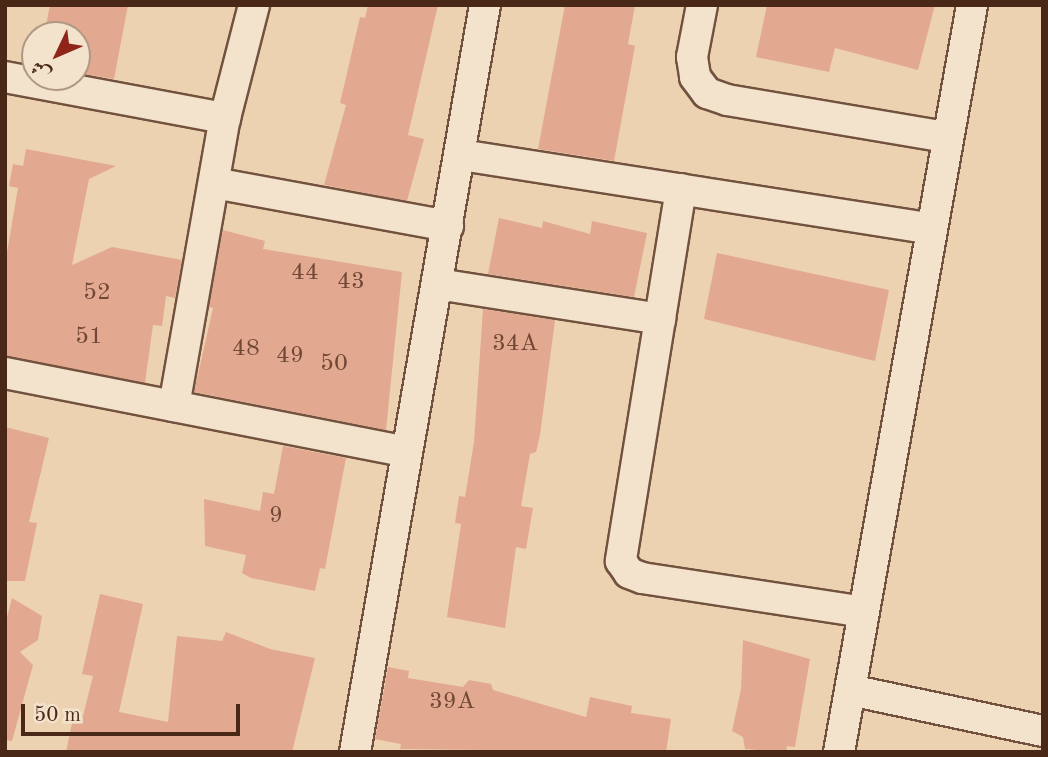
<!DOCTYPE html>
<meta charset="utf-8">
<style>
body{margin:0}
#map{position:relative;width:1048px;height:757px;overflow:hidden;background:#ecd2b0;font-family:"Old Standard TT",Amiri,serif}
div>[style]{position:absolute}
.building>*{inset:0;background:#e3a990}
.roads{filter:drop-shadow(2px 0 #72523e) drop-shadow(-2px 0 #72523e) drop-shadow(0 2px #72523e) drop-shadow(0 -2px #72523e)}
.street>*{height:30px;margin:-15px;padding:0 15px;transform-origin:15px;border-radius:15px;background:#f3e2cc}
span{translate:-50% -50%;white-space:nowrap;text-align:center;line-height:1.15;-webkit-text-stroke:6px #f3e2cc;paint-order:stroke}
.number-label{font-size:24px;color:#704836}
.number-label span{-webkit-text-stroke-width:0}
.frame{position:absolute;inset:0;border:7px solid #4a2818;pointer-events:none}
.north{position:absolute;left:21px;top:21px;width:70px;height:70px;box-sizing:border-box;background:#f3e2cc;border:2px solid #af9884;border-radius:50%;rotate:226deg;font-size:19px;font-weight:700;line-height:28px;text-align:center;color:#4a2818}
.north::after{content:'';display:block;margin:auto;width:24px;height:32px;background:#8f2418;clip-path:polygon(50% 0,100% 100%,50% 72%,0 100%)}
.scale{position:absolute;left:21px;top:704px;width:219px;height:32px;box-sizing:border-box;border:4px solid #4a2818;border-top:0;padding-left:9px;font-size:21px;line-height:24px;white-space:nowrap;color:#4a2818;-webkit-text-stroke:5px #f3e2cc;paint-order:stroke}
</style>
<div id="map">
<div class="building">
<i style="clip-path:polygon(50px 5px,128px 5px,114px 79px,77px 73px,77px 35px,44px 35px)"></i>
<i style="clip-path:polygon(368px 5px,438px 5px,408px 135px,424px 139px,407px 201px,324px 185px,346px 105px,340px 103px,360px 17px,365px 18px)"></i>
<i style="clip-path:polygon(565px 5px,635px 5px,628px 44px,635px 46px,614px 161px,538px 149px)"></i>
<i style="clip-path:polygon(767px 5px,935px 5px,918px 70px,835px 48px,829px 72px,756px 57px)"></i>
<i style="clip-path:polygon(26px 149px,116px 166px,89px 179px,72px 265px,112px 247px,182px 260px,175px 298px,166px 296px,162px 326px,153px 325px,145px 383px,5px 356px,5px 264px,18px 188px,9px 186px,13px 164px,23px 166px)"></i>
<i style="clip-path:polygon(499px 218px,542px 228px,543px 221px,590px 234px,592px 221px,647px 233px,634px 297px,488px 274px)"></i>
<i style="clip-path:polygon(223px 230px,265px 241px,263px 249px,402px 272px,386px 430px,194px 392px,213px 308px,209px 307px)"></i>
<i style="clip-path:polygon(717px 253px,889px 290px,875px 361px,704px 319px)"></i>
<i style="clip-path:polygon(483px 309px,555px 320px,540px 435px,536px 452px,530px 454px,521px 506px,533px 508px,526px 549px,516px 547px,505px 628px,447px 617px,461px 524px,455px 523px,459px 496px,465px 497px,474px 442px)"></i>
<i style="clip-path:polygon(5px 427px,49px 438px,29px 522px,37px 523px,25px 581px,5px 581px)"></i>
<i style="clip-path:polygon(283px 446px,346px 458px,325px 569px,320px 568px,315px 591px,251px 578px,242px 573px,246px 555px,205px 546px,204px 499px,260px 511px,263px 492px,274px 494px)"></i>
<i style="clip-path:polygon(100px 594px,143px 604px,119px 712px,168px 722px,177px 636px,222px 641px,226px 632px,270px 649px,315px 658px,292px 752px,66px 752px,73px 718px,82px 720px,93px 676px,82px 674px)"></i>
<i style="clip-path:polygon(12px 598px,42px 616px,38px 640px,20px 652px,33px 665px,12px 741px,5px 740px,5px 625px)"></i>
<i style="clip-path:polygon(743px 640px,810px 659px,795px 747px,787px 746px,786px 752px,745px 749px,743px 737px,732px 731px,741px 689px)"></i>
<i style="clip-path:polygon(388px 667px,409px 671px,408px 678px,463px 687px,469px 680px,491px 684px,493px 690px,586px 717px,590px 697px,632px 706px,631px 713px,671px 719px,666px 752px,400px 749px,401px 744px,375px 739px)"></i>
</div>
<div class="roads">
<div class="street">
<i style="left:702px;top:5px;width:53px;rotate:100.9deg"></i>
<i style="left:692px;top:57px;width:20px;rotate:81deg"></i>
<i style="left:695px;top:77px;width:20px;rotate:53deg"></i>
<i style="left:707px;top:93px;width:21px;rotate:19deg"></i>
<i style="left:727px;top:100px;width:222px;rotate:9.6deg"></i>
<i style="left:5px;top:77px;width:224px;rotate:10.6deg"></i>
<i style="left:461px;top:155px;width:474px;rotate:8.9deg"></i>
<i style="left:214px;top:183px;width:238px;rotate:10.4deg"></i>
<i style="left:681px;top:189px;width:377px;rotate:99.2deg"></i>
<i style="left:621px;top:561px;width:14px;rotate:56deg"></i>
<i style="left:629px;top:573px;width:14px;rotate:21deg"></i>
<i style="left:642px;top:578px;width:224px;rotate:8.7deg"></i>
<i style="left:437px;top:284px;width:226px;rotate:8.9deg"></i>
<i style="left:5px;top:373px;width:409px;rotate:11.1deg"></i>
<i style="left:174px;top:406px;width:292px;rotate:-80deg"></i>
<i style="left:225px;top:118px;width:117px;rotate:-75.6deg"></i>
<i style="left:850px;top:690px;width:197px;rotate:12deg"></i>
<i style="left:355px;top:752px;width:758px;rotate:-80.13deg"></i>
<i style="left:839px;top:752px;width:759px;rotate:-79.9deg"></i>
</div>
</div>
<div class="number-label">
<span style="left:305px;top:274px">44</span>
<span style="left:351px;top:283px">43</span>
<span style="left:97px;top:294px">52</span>
<span style="left:89px;top:338px">51</span>
<span style="left:515px;top:345px">34A</span>
<span style="left:246px;top:350px">48</span>
<span style="left:290px;top:357px">49</span>
<span style="left:334px;top:365px">50</span>
<span style="left:276px;top:517px">9</span>
<span style="left:452px;top:703px">39A</span>
</div>
<div class="frame"></div>
<div class="north">ش</div>
<div class="scale">50 m</div>
</div>
